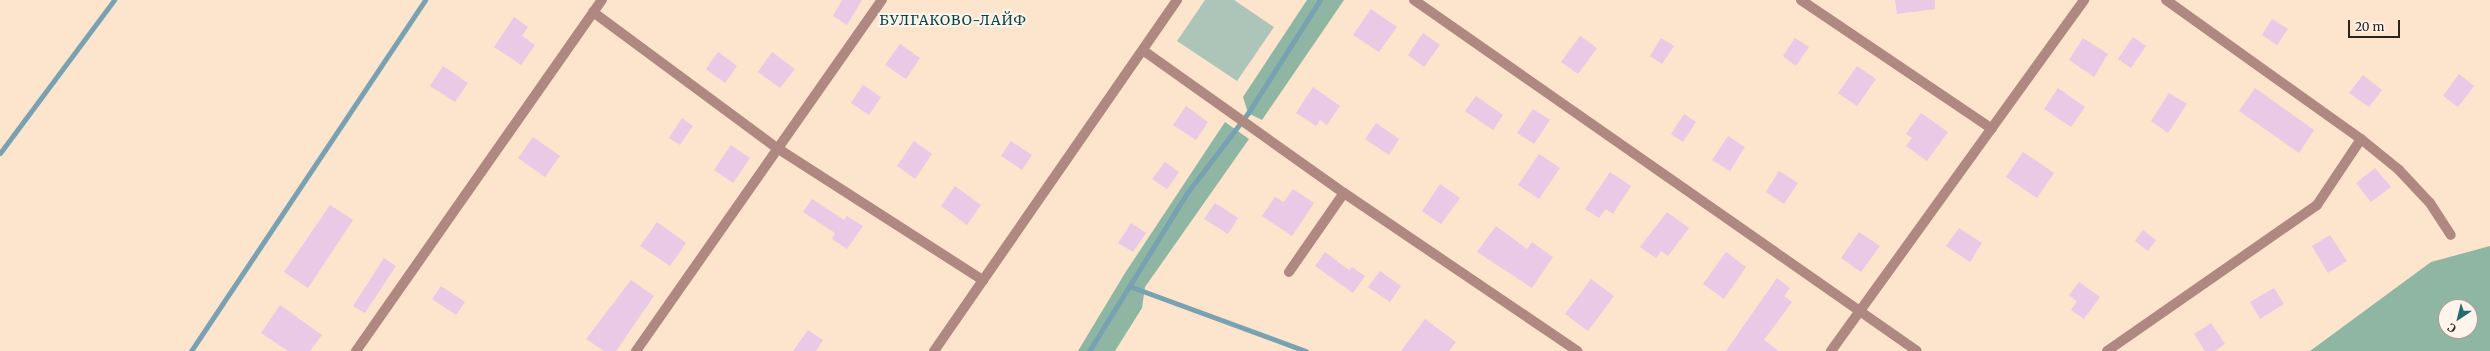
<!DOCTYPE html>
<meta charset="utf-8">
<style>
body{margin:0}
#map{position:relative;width:2490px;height:351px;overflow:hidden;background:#fde4cd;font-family:Merriweather,serif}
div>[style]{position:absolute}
.green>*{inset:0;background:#adc5b9}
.forest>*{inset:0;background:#8eb6a3}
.stream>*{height:5px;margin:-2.5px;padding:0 2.5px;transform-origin:2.5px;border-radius:2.5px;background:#78a1b2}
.building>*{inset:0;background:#e8c9e6}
.lane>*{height:10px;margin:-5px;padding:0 5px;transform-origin:5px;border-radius:5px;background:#b08882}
.street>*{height:10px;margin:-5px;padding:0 5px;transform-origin:5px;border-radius:5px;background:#b08882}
span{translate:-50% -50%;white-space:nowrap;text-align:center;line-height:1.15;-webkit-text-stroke:4px #fef4eb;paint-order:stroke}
.quarter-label{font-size:14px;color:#044749;letter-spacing:1px}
.north{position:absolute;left:2438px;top:299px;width:40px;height:40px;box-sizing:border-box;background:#fef4eb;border:1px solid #aaa098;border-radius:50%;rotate:215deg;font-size:11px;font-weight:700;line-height:16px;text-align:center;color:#2c231b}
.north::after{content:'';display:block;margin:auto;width:14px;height:18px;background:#226e70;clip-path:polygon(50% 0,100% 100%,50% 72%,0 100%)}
.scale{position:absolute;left:2348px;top:20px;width:52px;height:18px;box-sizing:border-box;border:2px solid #2c231b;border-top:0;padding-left:5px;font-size:12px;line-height:14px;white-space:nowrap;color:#2c231b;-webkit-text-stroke:3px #fef4eb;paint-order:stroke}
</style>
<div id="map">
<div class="green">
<i style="clip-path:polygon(1205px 0,1234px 0,1274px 27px,1237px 81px,1177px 41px)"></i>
</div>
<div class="forest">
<i style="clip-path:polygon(1307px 0,1344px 0,1262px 120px,1248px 113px,1243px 97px)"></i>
<i style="clip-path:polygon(1225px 122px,1249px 139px,1145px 287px,1142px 308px,1115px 351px,1078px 351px,1125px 273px)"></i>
<i style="clip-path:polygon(evenodd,2490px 246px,2490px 351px,2310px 351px,2431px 262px,2490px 246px,2446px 307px,2470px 307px,2470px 331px,2446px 331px,2446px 307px)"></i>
</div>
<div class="stream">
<i style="left:0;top:153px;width:191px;rotate:-53.3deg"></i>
<i style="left:1129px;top:286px;width:189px;rotate:20.2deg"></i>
<i style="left:191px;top:351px;width:422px;rotate:-56.3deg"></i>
<i style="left:1089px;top:351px;width:186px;rotate:-58.2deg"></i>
<i style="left:1187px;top:193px;width:101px;rotate:-52.7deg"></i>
<i style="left:1248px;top:113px;width:134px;rotate:-57.5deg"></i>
</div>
<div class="building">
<i style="clip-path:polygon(842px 0,862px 0,847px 25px,833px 16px)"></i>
<i style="clip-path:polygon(1895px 0,1935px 0,1935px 9px,1897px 14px)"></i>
<i style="clip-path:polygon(1371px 9px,1397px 27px,1379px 52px,1353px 35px)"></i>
<i style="clip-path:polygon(514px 17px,528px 27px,522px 36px,535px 45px,521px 65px,494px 47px)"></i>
<i style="clip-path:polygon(2272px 19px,2288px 29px,2277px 45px,2262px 35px)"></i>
<i style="clip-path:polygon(1423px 33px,1440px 45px,1424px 67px,1408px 55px)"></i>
<i style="clip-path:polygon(1580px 36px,1597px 48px,1578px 74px,1561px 62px)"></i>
<i style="clip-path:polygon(2133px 37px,2146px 46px,2131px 68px,2118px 59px)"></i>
<i style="clip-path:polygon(1661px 38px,1674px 46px,1662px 64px,1650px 56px)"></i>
<i style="clip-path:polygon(1795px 38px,1809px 47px,1796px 66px,1783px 56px)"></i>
<i style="clip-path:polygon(2083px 38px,2108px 54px,2094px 77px,2069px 60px)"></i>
<i style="clip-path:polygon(900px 44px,920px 58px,906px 79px,885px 65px)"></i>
<i style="clip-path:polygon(718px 52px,737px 66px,725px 83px,706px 69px)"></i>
<i style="clip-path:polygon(772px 52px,795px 69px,780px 88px,758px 72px)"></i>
<i style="clip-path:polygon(443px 66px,468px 83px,455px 102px,430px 86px)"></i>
<i style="clip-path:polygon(1857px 66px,1876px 79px,1857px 106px,1838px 93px)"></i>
<i style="clip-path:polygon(2459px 74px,2474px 86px,2458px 107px,2443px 96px)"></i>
<i style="clip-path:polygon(2363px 75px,2382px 90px,2369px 107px,2349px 93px)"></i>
<i style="clip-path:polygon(863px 85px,881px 97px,869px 115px,851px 103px)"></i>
<i style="clip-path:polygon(1313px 87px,1340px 106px,1327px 125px,1320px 120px,1316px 126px,1296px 113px)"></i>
<i style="clip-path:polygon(2058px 88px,2085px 107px,2071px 127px,2044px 109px)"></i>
<i style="clip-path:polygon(2255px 88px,2314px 130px,2299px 153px,2239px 111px)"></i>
<i style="clip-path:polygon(2169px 93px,2187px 104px,2168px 133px,2151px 121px)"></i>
<i style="clip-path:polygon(1476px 96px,1503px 115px,1493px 130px,1465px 111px)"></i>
<i style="clip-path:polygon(1186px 106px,1208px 122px,1196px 140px,1173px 125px)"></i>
<i style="clip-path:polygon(1533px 109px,1550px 120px,1534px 144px,1517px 133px)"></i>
<i style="clip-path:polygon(1921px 113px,1948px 132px,1927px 161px,1906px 146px,1912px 138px,1906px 134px)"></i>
<i style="clip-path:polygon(1684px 114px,1696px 122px,1683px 142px,1671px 134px)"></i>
<i style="clip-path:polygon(682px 118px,693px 126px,680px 145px,669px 138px)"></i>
<i style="clip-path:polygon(1376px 123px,1399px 139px,1389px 155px,1365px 139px)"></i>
<i style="clip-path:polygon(1728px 136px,1745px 147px,1730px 171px,1712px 160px)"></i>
<i style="clip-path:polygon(533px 137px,560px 156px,545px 177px,518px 158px)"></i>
<i style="clip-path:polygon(914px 141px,932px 154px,915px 179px,897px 166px)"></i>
<i style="clip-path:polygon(1011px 141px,1032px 155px,1022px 170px,1001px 156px)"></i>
<i style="clip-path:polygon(731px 145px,750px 158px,733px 183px,714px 170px)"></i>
<i style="clip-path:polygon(2023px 152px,2054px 173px,2037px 198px,2006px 177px)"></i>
<i style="clip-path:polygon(1539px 154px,1560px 168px,1539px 199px,1518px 185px)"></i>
<i style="clip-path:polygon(1165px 162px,1179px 172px,1167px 189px,1152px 179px)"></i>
<i style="clip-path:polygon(2375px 168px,2391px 187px,2371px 202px,2356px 183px)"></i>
<i style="clip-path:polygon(1779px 171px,1798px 183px,1784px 204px,1766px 192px)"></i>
<i style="clip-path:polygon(1610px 172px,1631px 186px,1613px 214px,1606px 209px,1599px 218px,1585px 209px)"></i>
<i style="clip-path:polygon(1440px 184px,1460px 198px,1441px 224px,1422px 211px)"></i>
<i style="clip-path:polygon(955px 186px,981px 205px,967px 225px,941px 206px)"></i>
<i style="clip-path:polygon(1293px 189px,1314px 203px,1292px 236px,1262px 216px,1275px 197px,1284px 202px)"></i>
<i style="clip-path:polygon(812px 199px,844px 220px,847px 216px,863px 226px,847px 249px,832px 239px,835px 233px,803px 212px)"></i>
<i style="clip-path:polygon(1215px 203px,1238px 218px,1228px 234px,1204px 219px)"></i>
<i style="clip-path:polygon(330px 205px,353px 220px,308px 288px,284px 272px)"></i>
<i style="clip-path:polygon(1667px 212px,1689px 228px,1668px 256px,1661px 251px,1656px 258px,1640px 247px)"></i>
<i style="clip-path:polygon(657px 222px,686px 243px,670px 266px,640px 246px)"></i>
<i style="clip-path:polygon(1131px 223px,1146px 233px,1133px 252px,1118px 243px)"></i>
<i style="clip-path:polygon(1496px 226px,1527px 249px,1532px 242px,1553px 257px,1532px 288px,1477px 252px)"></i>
<i style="clip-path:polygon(1959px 228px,1982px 243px,1970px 262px,1946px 246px)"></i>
<i style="clip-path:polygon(2143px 230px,2156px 240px,2148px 251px,2135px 241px)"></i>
<i style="clip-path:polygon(1859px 232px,1880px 246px,1861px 272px,1841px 258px)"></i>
<i style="clip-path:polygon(2330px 235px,2347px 261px,2328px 273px,2312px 246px)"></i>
<i style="clip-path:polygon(1325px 252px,1349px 270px,1352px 267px,1365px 276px,1353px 293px,1315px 266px)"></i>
<i style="clip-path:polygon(1726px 252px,1746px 267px,1724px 299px,1703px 284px)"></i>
<i style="clip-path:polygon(384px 258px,396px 266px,365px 313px,353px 306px)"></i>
<i style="clip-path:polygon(1380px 271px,1401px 286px,1390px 302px,1368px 287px)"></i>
<i style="clip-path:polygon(1777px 278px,1790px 288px,1784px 296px,1792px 302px,1764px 340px,1779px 351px,1726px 351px)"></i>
<i style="clip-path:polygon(1591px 279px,1614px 296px,1588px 331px,1565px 314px)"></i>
<i style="clip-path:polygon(631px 280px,654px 296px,616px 351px,604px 351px,586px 339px)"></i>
<i style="clip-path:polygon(2079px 282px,2100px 297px,2084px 319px,2071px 310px,2077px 301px,2069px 295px)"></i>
<i style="clip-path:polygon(441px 286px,465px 302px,456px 315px,432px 299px)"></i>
<i style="clip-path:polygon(2274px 288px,2284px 304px,2260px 319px,2250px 302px)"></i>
<i style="clip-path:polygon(280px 305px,322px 335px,310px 351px,288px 351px,261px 333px)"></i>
<i style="clip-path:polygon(1425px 319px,1456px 342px,1449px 351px,1401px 351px)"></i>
<i style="clip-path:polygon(2211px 323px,2225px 344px,2215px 351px,2205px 351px,2194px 334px)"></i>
<i style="clip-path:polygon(808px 330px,823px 340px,816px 351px,793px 351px)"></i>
</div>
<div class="lane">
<i style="left:1289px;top:272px;width:96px;rotate:-55.2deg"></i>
</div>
<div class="street">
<i style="left:1414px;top:0;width:613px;rotate:34.91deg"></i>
<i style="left:1801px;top:0;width:230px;rotate:34deg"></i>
<i style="left:2166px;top:0;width:239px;rotate:35.5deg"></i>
<i style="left:2361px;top:139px;width:49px;rotate:39.2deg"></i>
<i style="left:2399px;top:170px;width:45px;rotate:46.8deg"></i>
<i style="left:2430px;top:203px;width:38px;rotate:57deg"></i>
<i style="left:593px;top:12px;width:229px;rotate:36.5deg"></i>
<i style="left:777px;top:148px;width:245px;rotate:32.7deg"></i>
<i style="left:1144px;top:51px;width:245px;rotate:35.4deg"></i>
<i style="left:1344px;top:193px;width:282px;rotate:34.1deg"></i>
<i style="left:356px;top:351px;width:429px;rotate:-55deg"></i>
<i style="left:636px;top:351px;width:429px;rotate:-55deg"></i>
<i style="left:934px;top:351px;width:427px;rotate:-55.3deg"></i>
<i style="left:1831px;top:351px;width:433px;rotate:-54.2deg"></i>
<i style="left:2107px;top:351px;width:256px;rotate:-34.8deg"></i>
<i style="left:2317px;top:205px;width:79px;rotate:-56.3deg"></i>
</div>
<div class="quarter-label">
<span style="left:953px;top:20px">БУЛГАКОВО-ЛАЙФ</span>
</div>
<div class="north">С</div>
<div class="scale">20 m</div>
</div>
